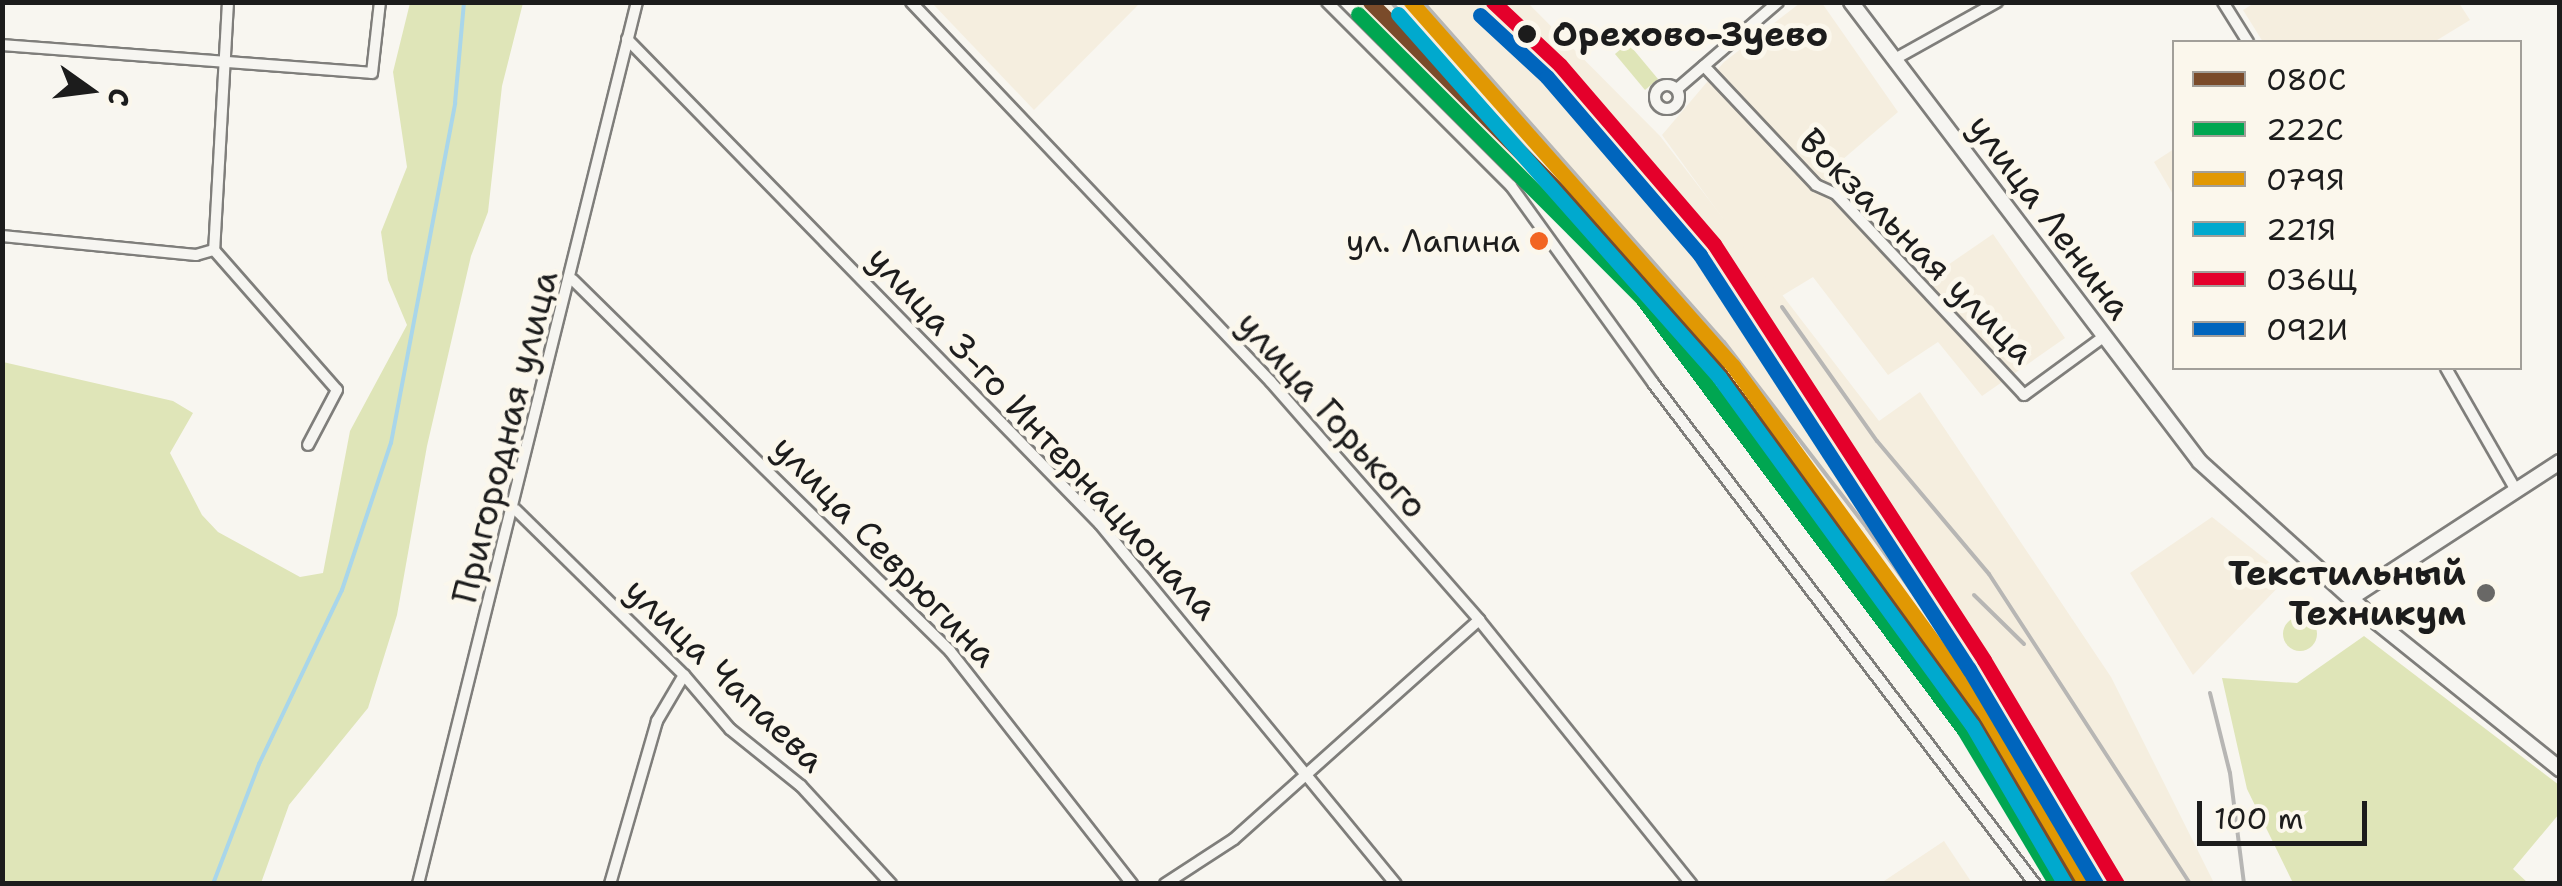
<!DOCTYPE html>
<meta charset="utf-8">
<style>
body{margin:0}
#map{position:relative;width:2562px;height:886px;overflow:hidden;background:#f8f6f0;font-family:"Shantell Sans",sans-serif}
div>[style]{position:absolute}
.built>*{inset:0;background:#f5eedf}
.green>*{inset:0;background:#dfe5b8}
.round{border-radius:50%}
.stream>*{height:4px;margin:-2px;padding:0 2px;transform-origin:2px;border-radius:2px;background:#a9d6ea}
.roads{filter:drop-shadow(2px 0 #7f7e7b) drop-shadow(-2px 0 #7f7e7b) drop-shadow(0 2px #7f7e7b) drop-shadow(0 -2px #7f7e7b)}
.minor>*{height:10px;margin:-5px;padding:0 5px;transform-origin:5px;border-radius:5px;background:#f6f5f1}
.minor>.ring{margin:-5px;padding:0;box-sizing:content-box;background:none;border:10px solid #f6f5f1;border-radius:50%}
.secondary>*{height:14px;margin:-7px;padding:0 7px;transform-origin:7px;border-radius:7px;background:#f6f5f1}
.rail>*{height:4px;margin:-2px;padding:0 2px;transform-origin:2px;border-radius:2px;background:#b7b6b4}
.rail-1>*{height:15px;margin:-7.5px;padding:0 7.5px;transform-origin:7.5px;border-radius:7.5px;background:#7a4b2a}
.rail-2>*{height:15px;margin:-7.5px;padding:0 7.5px;transform-origin:7.5px;border-radius:7.5px;background:#00a651}
.rail-3>*{height:15px;margin:-7.5px;padding:0 7.5px;transform-origin:7.5px;border-radius:7.5px;background:#e19803}
.rail-4>*{height:15px;margin:-7.5px;padding:0 7.5px;transform-origin:7.5px;border-radius:7.5px;background:#00a9ce}
.rail-5>*{height:15px;margin:-7.5px;padding:0 7.5px;transform-origin:7.5px;border-radius:7.5px;background:#e4002b}
.rail-6>*{height:15px;margin:-7.5px;padding:0 7.5px;transform-origin:7.5px;border-radius:7.5px;background:#0065bd}
.dots>*{width:28px;height:28px;translate:-50% -50%;box-sizing:border-box;border:5px solid #fbf7ec;border-radius:50%}
span{translate:-50% -50%;white-space:nowrap;text-align:center;line-height:1.15;-webkit-text-stroke:10px #fbf7ec;paint-order:stroke}
.bus-label{font-size:32px;color:#1c1c1c}
.right{translate:-100% -50%;text-align:right}
.stop-label{font-size:35px;color:#1c1c1c;font-weight:700}
.left{translate:0 -50%;text-align:left}
.street-label{font-size:35px;color:#1c1c1c}
.poi-label{font-size:35px;color:#1c1c1c;font-weight:700}
.frame{position:absolute;inset:0;border:5px solid #1c1c1c;pointer-events:none}
.legend{position:absolute;left:2172px;top:40px;width:350px;height:330px;box-sizing:border-box;background:#fbf7ec;border:2px solid #a29f99;margin:0;padding:12px 18px;list-style:none;font-size:30px;color:#1c1c1c}
.legend li{display:flex;align-items:center;gap:20px;height:50px}
.legend b{width:50px;border:2px solid #a29f99}
.north{position:absolute;left:40px;top:40px;width:100px;height:100px;-webkit-text-stroke:8px #fbf7ec;paint-order:stroke;rotate:104deg;font-size:28px;font-weight:700;line-height:40px;text-align:center;color:#1c1c1c}
.north::after{content:'';display:block;margin:auto;width:35px;height:45px;background:#1c1c1c;clip-path:polygon(50% 0,100% 100%,50% 72%,0 100%)}
.scale{position:absolute;left:2197px;top:801px;width:170px;height:45px;box-sizing:border-box;border:5px solid #1c1c1c;border-top:0;padding-left:12px;font-size:30px;line-height:35px;white-space:nowrap;color:#1c1c1c;-webkit-text-stroke:8px #fbf7ec;paint-order:stroke}
</style>
<div id="map">
<div class="built">
<i style="clip-path:polygon(2256px 2px,2459px 3px,2470px 20px,2434px 42px,2263px 42px,2243px 10px)"></i>
<i style="clip-path:polygon(932px 3px,932px 2px,1140px 3px,1034px 110px)"></i>
<i style="clip-path:polygon(1352px 3px,1528px 3px,1660px 136px,1879px 421px,1920px 392px,2111px 677px,2214px 883px,2063px 883px,1961px 721px,1589px 236px)"></i>
<i style="clip-path:polygon(1800px 3px,1822px 3px,1898px 112px,1828px 172px,1919px 272px,1928px 264px,1945px 267px,1993px 234px,2065px 338px,1982px 396px,1938px 342px,1888px 375px,1813px 277px,1780px 297px,1662px 135px,1724px 62px)"></i>
<i style="clip-path:polygon(2174px 149px,2174px 196px,2154px 162px)"></i>
<i style="clip-path:polygon(2212px 517px,2288px 577px,2193px 675px,2130px 573px)"></i>
<i style="clip-path:polygon(1944px 841px,1972px 883px,1881px 883px)"></i>
</div>
<div class="green">
<i style="clip-path:polygon(410px 3px,523px 3px,502px 86px,488px 212px,471px 256px,427px 446px,397px 615px,368px 708px,289px 805px,261px 883px,3px 883px,3px 362px,173px 401px,193px 413px,170px 453px,202px 515px,218px 532px,300px 577px,323px 573px,350px 431px,407px 325px,388px 280px,381px 232px,407px 167px,393px 72px)"></i>
<i style="clip-path:polygon(1628px 43px,1658px 79px,1645px 90px,1615px 54px)"></i>
<i class="round" style="left:2283px;top:617px;width:34px;height:34px"></i>
<i style="clip-path:polygon(2364px 636px,2559px 785px,2559px 814px,2513px 869px,2528px 883px,2293px 883px,2247px 789px,2222px 678px,2297px 683px)"></i>
</div>
<div class="stream">
<i style="left:213px;top:884px;width:129px;rotate:-69deg"></i>
<i style="left:259px;top:764px;width:193px;rotate:-64.5deg"></i>
<i style="left:342px;top:590px;width:155px;rotate:-71.6deg"></i>
<i style="left:391px;top:443px;width:346px;rotate:-79.3deg"></i>
<i style="left:455px;top:103px;width:101px;rotate:-84.9deg"></i>
</div>
<div class="roads">
<div class="minor">
<i style="left:228px;top:2px;width:248px;rotate:93.2deg"></i>
<i style="left:214px;top:250px;width:186px;rotate:48.7deg"></i>
<i style="left:337px;top:390px;width:62px;rotate:117.8deg"></i>
<i style="left:911px;top:2px;width:523px;rotate:46.55deg"></i>
<i style="left:1271px;top:382px;width:316px;rotate:48.8deg"></i>
<i style="left:1479px;top:620px;width:339px;rotate:51.2deg"></i>
<i style="left:1327px;top:2px;width:260px;rotate:45deg"></i>
<i style="left:1511px;top:186px;width:243px;rotate:54.2deg"></i>
<i style="left:1653px;top:383px;width:630px;rotate:52.68deg"></i>
<i style="left:2223px;top:2px;width:47px;rotate:58deg"></i>
<i style="left:627px;top:39px;width:677px;rotate:45.72deg"></i>
<i style="left:1100px;top:524px;width:466px;rotate:50.6deg"></i>
<i style="left:2px;top:45px;width:371px;rotate:4.3deg"></i>
<i style="left:372px;top:73px;width:71px;rotate:-83.6deg"></i>
<i style="left:1895px;top:59px;width:117px;rotate:-29.2deg"></i>
<i style="left:1704px;top:66px;width:163px;rotate:46.7deg"></i>
<i style="left:1816px;top:185px;width:22px;rotate:24deg"></i>
<i style="left:1836px;top:194px;width:275px;rotate:46.9deg"></i>
<i style="left:2024px;top:395px;width:97px;rotate:-36.2deg"></i>
<i class="ring" style="left:1655px;top:85px;width:14px;height:14px"></i>
<i style="left:1677px;top:89px;width:133px;rotate:-40.7deg"></i>
<i style="left:2px;top:236px;width:195px;rotate:5.6deg"></i>
<i style="left:196px;top:255px;width:19px;rotate:-16deg"></i>
<i style="left:573px;top:280px;width:529px;rotate:44.54deg"></i>
<i style="left:950px;top:651px;width:296px;rotate:52deg"></i>
<i style="left:2446px;top:368px;width:141px;rotate:60.2deg"></i>
<i style="left:516px;top:510px;width:235px;rotate:44.5deg"></i>
<i style="left:684px;top:675px;width:71px;rotate:49.6deg"></i>
<i style="left:730px;top:729px;width:91px;rotate:38.8deg"></i>
<i style="left:801px;top:786px;width:133px;rotate:47.4deg"></i>
<i style="left:418px;top:884px;width:909px;rotate:-76.06deg"></i>
<i style="left:610px;top:884px;width:170px;rotate:-73.9deg"></i>
<i style="left:657px;top:721px;width:53px;rotate:-59.6deg"></i>
<i style="left:1165px;top:884px;width:82px;rotate:-33.1deg"></i>
<i style="left:1234px;top:839px;width:329px;rotate:-41.8deg"></i>
</div>
<div class="secondary">
<i style="left:1851px;top:2px;width:577px;rotate:52.81deg"></i>
<i style="left:2200px;top:462px;width:239px;rotate:42.1deg"></i>
<i style="left:2377px;top:622px;width:235px;rotate:38.8deg"></i>
<i style="left:2351px;top:598px;width:249px;rotate:-33.1deg"></i>
</div>
</div>
<div class="rail">
<i style="left:1391px;top:2px;width:259px;rotate:47.5deg"></i>
<i style="left:1423px;top:2px;width:454px;rotate:48.5deg"></i>
<i style="left:1724px;top:342px;width:235px;rotate:52.4deg"></i>
<i style="left:1867px;top:528px;width:174px;rotate:54.6deg"></i>
<i style="left:1968px;top:670px;width:250px;rotate:58.9deg"></i>
<i style="left:1782px;top:307px;width:164px;rotate:54.7deg"></i>
<i style="left:1877px;top:441px;width:174px;rotate:49.9deg"></i>
<i style="left:1989px;top:574px;width:369px;rotate:57deg"></i>
<i style="left:1974px;top:595px;width:70px;rotate:44.4deg"></i>
<i style="left:2210px;top:693px;width:82px;rotate:76deg"></i>
<i style="left:2230px;top:773px;width:112px;rotate:82.8deg"></i>
</div>
<div class="rail-1">
<i style="left:1370px;top:2px;width:402px;rotate:45deg"></i>
<i style="left:1654px;top:286px;width:542px;rotate:53.17deg"></i>
<i style="left:1979px;top:720px;width:191px;rotate:59.1deg"></i>
</div>
<div class="rail-2">
<i style="left:1358px;top:14px;width:400px;rotate:45deg"></i>
<i style="left:1641px;top:297px;width:540px;rotate:53.28deg"></i>
<i style="left:1964px;top:730px;width:179px;rotate:59.1deg"></i>
</div>
<div class="rail-3">
<i style="left:1411px;top:2px;width:486px;rotate:48.5deg"></i>
<i style="left:1733px;top:366px;width:432px;rotate:54deg"></i>
<i style="left:1987px;top:716px;width:195px;rotate:59.5deg"></i>
</div>
<div class="rail-4">
<i style="left:1398px;top:14px;width:485px;rotate:48.5deg"></i>
<i style="left:1719px;top:377px;width:430px;rotate:54deg"></i>
<i style="left:1972px;top:725px;width:184px;rotate:59.7deg"></i>
</div>
<div class="rail-5">
<i style="left:1493px;top:2px;width:92px;rotate:43.2deg"></i>
<i style="left:1560px;top:65px;width:236px;rotate:49.3deg"></i>
<i style="left:1714px;top:244px;width:496px;rotate:57deg"></i>
<i style="left:1984px;top:660px;width:261px;rotate:59.3deg"></i>
</div>
<div class="rail-6">
<i style="left:1480px;top:15px;width:91px;rotate:42.8deg"></i>
<i style="left:1547px;top:77px;width:235px;rotate:49.3deg"></i>
<i style="left:1700px;top:255px;width:494px;rotate:57deg"></i>
<i style="left:1969px;top:669px;width:250px;rotate:59.4deg"></i>
</div>
<div class="dots">
<i style="left:1527px;top:34px;background:#1c1c1c"></i>
<i style="left:1539px;top:241px;background:#f26522"></i>
<i style="left:2486px;top:593px;background:#696866"></i>
</div>
<div class="bus-label">
<span class="right" style="left:1520px;top:241px">ул. Лапина</span>
</div>
<div class="stop-label">
<span class="left" style="left:1552px;top:34px">Орехово-Зуево</span>
</div>
<div class="street-label">
<span style="left:2050px;top:217px;rotate:53deg">улица Ленина</span>
<span style="left:1917px;top:246px;rotate:45deg">Вокзальная улица</span>
<span style="left:1332px;top:415px;rotate:48deg">улица Горького</span>
<span style="left:1043px;top:433px;rotate:47deg">улица 3-го Интернационала</span>
<span style="left:505px;top:437px;rotate:-76deg">Пригородная улица</span>
<span style="left:885px;top:551px;rotate:46deg">улица Севрюгина</span>
<span style="left:725px;top:675px;rotate:44deg">улица Чапаева</span>
</div>
<div class="poi-label">
<span class="right" style="left:2466px;top:593px">Текстильный<br>Техникум</span>
</div>
<div class="frame"></div>
<ul class="legend">
<li><b style="height:12px;background:#7a4b2a"></b>080С</li>
<li><b style="height:12px;background:#00a651"></b>222С</li>
<li><b style="height:12px;background:#e19803"></b>079Я</li>
<li><b style="height:12px;background:#00a9ce"></b>221Я</li>
<li><b style="height:12px;background:#e4002b"></b>036Щ</li>
<li><b style="height:12px;background:#0065bd"></b>092И</li>
</ul>
<div class="north">С</div>
<div class="scale">100 m</div>
</div>
